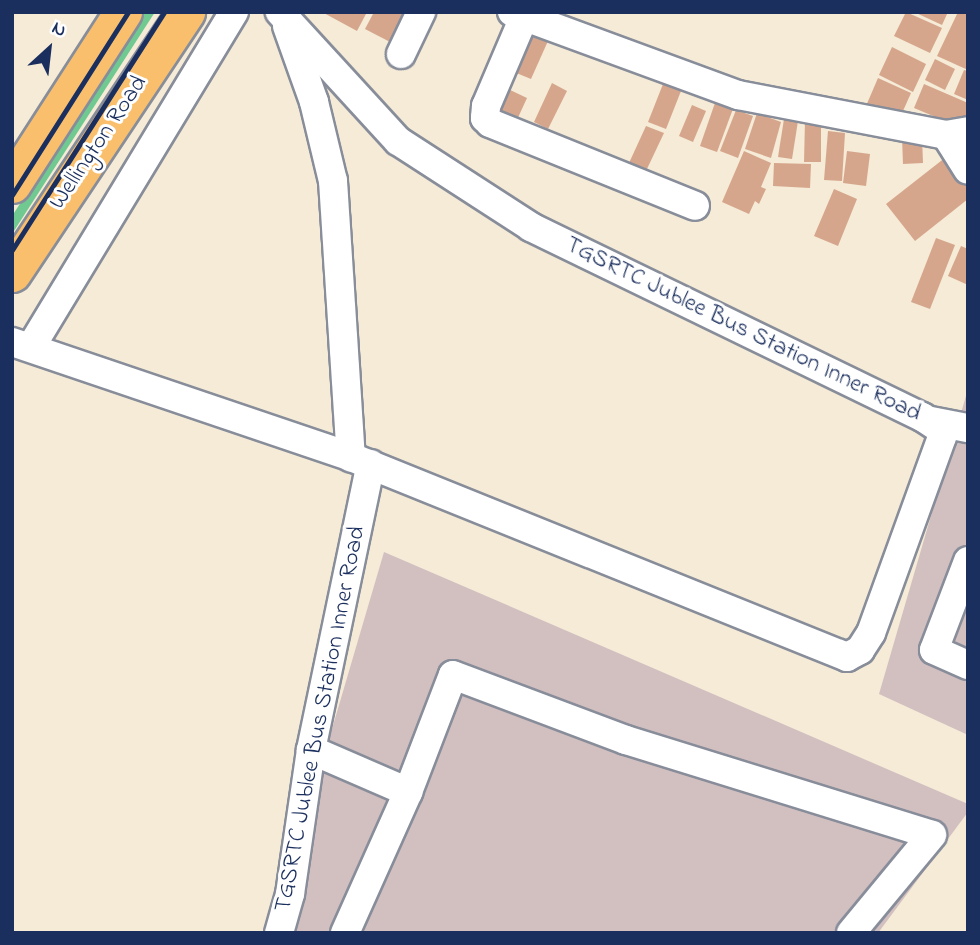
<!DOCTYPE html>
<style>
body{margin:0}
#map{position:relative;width:980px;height:945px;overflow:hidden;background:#f5ebd7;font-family:"Indie Flower",sans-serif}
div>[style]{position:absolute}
.industrial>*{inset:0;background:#d2bfc0}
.green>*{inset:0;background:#6fc990}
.building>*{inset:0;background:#d6a68c}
.roads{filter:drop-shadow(2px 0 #888d9a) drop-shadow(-2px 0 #888d9a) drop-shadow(0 2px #888d9a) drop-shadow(0 -2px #888d9a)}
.minor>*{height:28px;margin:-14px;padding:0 14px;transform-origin:14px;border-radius:14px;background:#fff}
.major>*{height:37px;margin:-18.5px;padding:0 18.5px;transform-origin:18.5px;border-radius:18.5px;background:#f9bf6d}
.rail>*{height:5px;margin:-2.5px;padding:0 2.5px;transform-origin:2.5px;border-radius:2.5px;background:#1b2f5e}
span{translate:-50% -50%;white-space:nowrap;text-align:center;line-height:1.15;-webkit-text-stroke:6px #fff;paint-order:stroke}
.street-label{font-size:24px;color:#1b2f5e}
.frame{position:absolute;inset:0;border:14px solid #1b2f5e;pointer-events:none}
.north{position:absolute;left:14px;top:14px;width:70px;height:70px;-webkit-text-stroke:5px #fff;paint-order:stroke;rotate:27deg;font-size:19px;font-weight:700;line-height:28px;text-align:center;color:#1b2f5e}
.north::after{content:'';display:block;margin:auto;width:24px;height:32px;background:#1b2f5e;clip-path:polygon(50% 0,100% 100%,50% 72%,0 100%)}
</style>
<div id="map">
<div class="industrial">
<i style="clip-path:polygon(968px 389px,968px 735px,879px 694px)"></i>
<i style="clip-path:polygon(384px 552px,968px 804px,968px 812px,878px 933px,272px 933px)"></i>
</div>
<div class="green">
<i style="clip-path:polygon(145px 12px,155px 12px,12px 234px,12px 216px)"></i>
</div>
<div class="building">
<i style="clip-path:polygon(322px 12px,367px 12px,357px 31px)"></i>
<i style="clip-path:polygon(374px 12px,408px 12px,392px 43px,365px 29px)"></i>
<i style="clip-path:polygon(906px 12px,942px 28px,930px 53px,894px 36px)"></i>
<i style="clip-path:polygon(914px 12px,948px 12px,942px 25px)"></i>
<i style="clip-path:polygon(958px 12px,968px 12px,968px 70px,937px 56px)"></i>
<i style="clip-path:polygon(526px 32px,548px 41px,531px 79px,509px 70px)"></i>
<i style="clip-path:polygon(892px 47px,926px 64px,913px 92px,879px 75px)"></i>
<i style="clip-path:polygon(935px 59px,955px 69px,945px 90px,925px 80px)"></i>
<i style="clip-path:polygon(964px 70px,968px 71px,968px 100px,954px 94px)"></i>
<i style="clip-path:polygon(878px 78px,911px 93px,899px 120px,866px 106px)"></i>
<i style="clip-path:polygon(665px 79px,683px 86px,666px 129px,648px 122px)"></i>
<i style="clip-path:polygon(552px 83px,567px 91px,548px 129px,534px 122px)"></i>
<i style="clip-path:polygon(924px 84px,968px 103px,968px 114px,962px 128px,914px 108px)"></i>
<i style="clip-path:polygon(504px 87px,527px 98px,516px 122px,492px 112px)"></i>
<i style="clip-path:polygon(716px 100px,734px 106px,717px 152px,700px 146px)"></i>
<i style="clip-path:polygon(692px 105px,706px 111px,693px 142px,679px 136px)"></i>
<i style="clip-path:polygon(736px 110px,753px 116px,738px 158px,720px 151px)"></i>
<i style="clip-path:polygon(757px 113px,781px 122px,771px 158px,745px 149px)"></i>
<i style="clip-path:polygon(784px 119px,798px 121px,792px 159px,778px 157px)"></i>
<i style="clip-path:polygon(805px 121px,821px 121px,821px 162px,804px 162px)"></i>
<i style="clip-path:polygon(646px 126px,664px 133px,646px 171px,629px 163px)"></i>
<i style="clip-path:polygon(828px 131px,845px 133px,842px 181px,824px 180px)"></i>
<i style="clip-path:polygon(922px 137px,923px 163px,903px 164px,902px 138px)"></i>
<i style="clip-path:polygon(744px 151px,771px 163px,761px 187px,766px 189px,759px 204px,755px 201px,749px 214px,722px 202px)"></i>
<i style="clip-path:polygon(847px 151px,870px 154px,866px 186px,843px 183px)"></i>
<i style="clip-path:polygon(946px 157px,968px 185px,968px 199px,915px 241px,886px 204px)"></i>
<i style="clip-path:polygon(774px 163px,811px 164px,810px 188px,773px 186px)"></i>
<i style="clip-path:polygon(834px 189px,857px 199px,838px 246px,814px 236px)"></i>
<i style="clip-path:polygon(936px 238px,955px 245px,930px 309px,911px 302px)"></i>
<i style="clip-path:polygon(961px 246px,968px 249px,968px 285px,948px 276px)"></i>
</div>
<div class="roads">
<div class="minor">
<i style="left:512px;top:12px;width:241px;rotate:20.2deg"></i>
<i style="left:738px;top:95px;width:212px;rotate:10.9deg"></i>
<i style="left:946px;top:135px;width:22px;rotate:-10deg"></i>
<i style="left:524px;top:17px;width:97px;rotate:113.1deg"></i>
<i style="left:486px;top:106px;width:12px;rotate:95deg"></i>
<i style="left:485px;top:118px;width:7px;rotate:45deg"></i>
<i style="left:490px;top:123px;width:221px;rotate:22deg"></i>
<i style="left:287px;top:26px;width:81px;rotate:70.4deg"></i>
<i style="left:314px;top:102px;width:81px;rotate:76.5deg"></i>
<i style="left:333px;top:181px;width:277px;rotate:86.3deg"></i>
<i style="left:401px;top:54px;width:47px;rotate:-64.5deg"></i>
<i style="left:946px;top:135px;width:41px;rotate:57.8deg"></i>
<i style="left:12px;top:342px;width:358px;rotate:18.7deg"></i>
<i style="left:351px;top:457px;width:535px;rotate:21.96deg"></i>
<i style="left:847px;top:657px;width:15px;rotate:-28deg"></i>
<i style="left:860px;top:650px;width:20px;rotate:-57deg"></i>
<i style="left:871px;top:633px;width:208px;rotate:-70.1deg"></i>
<i style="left:942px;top:437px;width:9px;rotate:-108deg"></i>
<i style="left:939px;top:428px;width:20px;rotate:-147deg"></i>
<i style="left:922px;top:417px;width:435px;rotate:-154.1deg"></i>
<i style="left:531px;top:227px;width:158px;rotate:-147.1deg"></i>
<i style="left:398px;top:141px;width:175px;rotate:-132.5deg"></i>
<i style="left:31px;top:347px;width:392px;rotate:-58.8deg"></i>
<i style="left:931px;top:421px;width:38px;rotate:11deg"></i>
<i style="left:968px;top:561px;width:95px;rotate:110.9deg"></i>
<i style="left:934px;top:650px;width:37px;rotate:24deg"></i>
<i style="left:311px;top:750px;width:106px;rotate:23.4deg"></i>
<i style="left:279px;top:933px;width:41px;rotate:-74.2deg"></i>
<i style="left:290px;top:894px;width:146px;rotate:-81.7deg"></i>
<i style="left:311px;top:750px;width:292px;rotate:-78.2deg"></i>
<i style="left:345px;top:933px;width:154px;rotate:-65.9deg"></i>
<i style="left:408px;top:792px;width:125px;rotate:-69deg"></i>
<i style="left:453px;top:675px;width:185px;rotate:20.6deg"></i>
<i style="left:626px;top:740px;width:320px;rotate:17.2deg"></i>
<i style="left:932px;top:835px;width:127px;rotate:129.6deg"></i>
</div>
<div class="major">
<i style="left:12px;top:184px;width:205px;rotate:-57.2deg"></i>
<i style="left:12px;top:273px;width:314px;rotate:-56.3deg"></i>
</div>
</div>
<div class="rail">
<i style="left:12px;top:195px;width:217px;rotate:-57.6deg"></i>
<i style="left:12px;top:250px;width:282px;rotate:-57.4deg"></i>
</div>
<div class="street-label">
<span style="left:99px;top:143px;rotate:-56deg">Wellington Road</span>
<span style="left:743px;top:330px;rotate:26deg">TGSRTC Jublee Bus Station Inner Road</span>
<span style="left:321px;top:719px;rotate:-79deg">TGSRTC Jublee Bus Station Inner Road</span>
</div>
<div class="frame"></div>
<div class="north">N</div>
</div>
